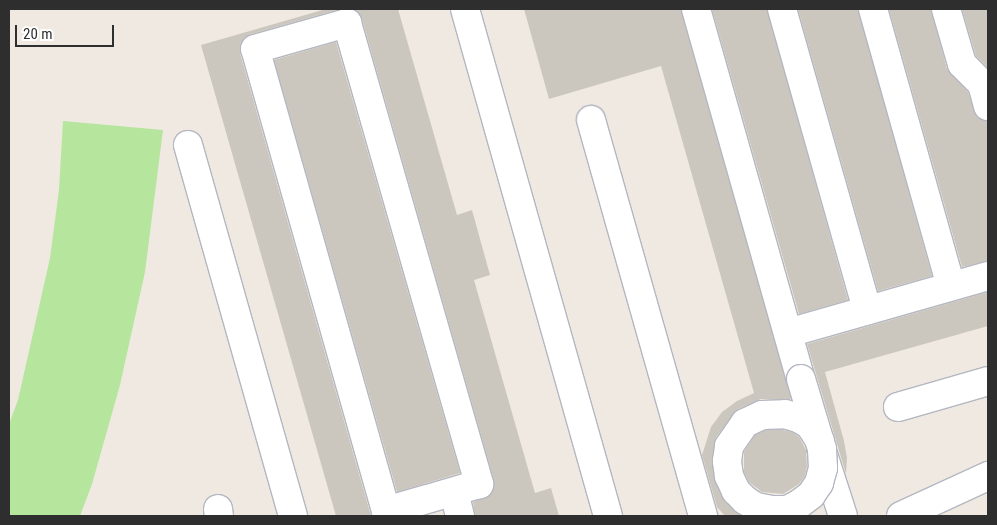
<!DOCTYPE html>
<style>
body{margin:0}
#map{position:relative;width:997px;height:525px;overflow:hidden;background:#efe9e1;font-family:"Roboto Condensed",sans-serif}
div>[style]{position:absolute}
.green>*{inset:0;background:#b6e59e}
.building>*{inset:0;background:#cbc7bf}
.roads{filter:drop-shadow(1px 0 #b4b7c1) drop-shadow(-1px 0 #b4b7c1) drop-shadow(0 1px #b4b7c1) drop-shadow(0 -1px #b4b7c1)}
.minor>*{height:28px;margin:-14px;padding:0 14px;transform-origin:14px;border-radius:14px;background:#fff}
.bridges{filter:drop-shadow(1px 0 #b4b7c1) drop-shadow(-1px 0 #b4b7c1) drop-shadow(0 1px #b4b7c1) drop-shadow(0 -1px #b4b7c1)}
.minor-bridge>*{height:28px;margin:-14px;padding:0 14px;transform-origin:14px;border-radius:14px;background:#fff}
span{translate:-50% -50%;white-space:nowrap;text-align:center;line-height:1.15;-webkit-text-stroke:5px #fff;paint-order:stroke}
.frame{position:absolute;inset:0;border:10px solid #2e2e2e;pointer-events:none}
.scale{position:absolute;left:15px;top:25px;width:99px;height:22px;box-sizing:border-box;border:2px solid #2e2e2e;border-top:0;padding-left:6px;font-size:15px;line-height:18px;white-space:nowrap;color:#2e2e2e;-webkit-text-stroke:4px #fff;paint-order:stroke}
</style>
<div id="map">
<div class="green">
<i style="clip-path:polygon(63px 121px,163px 130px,145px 272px,120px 385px,92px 484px,80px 516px,9px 516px,9px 424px,18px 400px,50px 258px,59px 190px)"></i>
</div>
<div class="building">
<i style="clip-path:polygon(326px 9px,340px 9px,251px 34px,244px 38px,240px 45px,240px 53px,371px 516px,336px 516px,201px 45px)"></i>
<i style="clip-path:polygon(353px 9px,398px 9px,457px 215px,472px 210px,490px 275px,474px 280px,535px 493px,551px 488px,559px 516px,475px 516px,473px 502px,491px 494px,494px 487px,494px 480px,362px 19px)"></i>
<i style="clip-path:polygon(524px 9px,681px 9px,791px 399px,761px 399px,738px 409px,716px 437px,712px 459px,715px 482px,725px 502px,741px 516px,725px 516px,717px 507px,702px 455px,711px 427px,722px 412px,737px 401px,754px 393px,661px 66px,549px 99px)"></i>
<i style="clip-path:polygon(712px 9px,767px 9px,848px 300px,799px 314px)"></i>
<i style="clip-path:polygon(798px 9px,858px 9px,932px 276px,878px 291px)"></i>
<i style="clip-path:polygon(889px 9px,931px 9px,947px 69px,968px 92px,977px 117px,988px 121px,988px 261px,962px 267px)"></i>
<i style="clip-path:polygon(962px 9px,988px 9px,988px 68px,976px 56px)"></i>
<i style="clip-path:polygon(336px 42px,460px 473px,397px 492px,274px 60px)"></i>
<i style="clip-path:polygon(988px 292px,988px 326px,825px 372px,844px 441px,847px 458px,846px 474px,807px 344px)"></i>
<i style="clip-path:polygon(766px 430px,783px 430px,792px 432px,799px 437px,806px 450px,807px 466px,805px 476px,799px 484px,783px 494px,762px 492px,749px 482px,744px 472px,744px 452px,755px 435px)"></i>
</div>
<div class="roads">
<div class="minor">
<i style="left:465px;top:9px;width:527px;rotate:74.25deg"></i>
<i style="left:696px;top:9px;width:385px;rotate:74.2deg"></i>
<i style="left:782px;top:9px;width:313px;rotate:74.2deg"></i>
<i style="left:873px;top:9px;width:288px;rotate:74.3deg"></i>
<i style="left:946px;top:9px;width:57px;rotate:73.8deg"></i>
<i style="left:962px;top:64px;width:28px;rotate:45deg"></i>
<i style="left:982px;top:84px;width:23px;rotate:75deg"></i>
<i style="left:347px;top:23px;width:480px;rotate:74deg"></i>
<i style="left:479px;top:484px;width:97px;rotate:163.8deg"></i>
<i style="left:386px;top:511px;width:480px;rotate:-105.8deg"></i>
<i style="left:255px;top:49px;width:96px;rotate:-15.8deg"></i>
<i style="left:591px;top:120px;width:412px;rotate:74.2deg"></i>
<i style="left:188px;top:145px;width:386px;rotate:74.2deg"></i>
<i style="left:788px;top:333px;width:208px;rotate:-15.9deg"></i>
<i style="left:898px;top:407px;width:94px;rotate:-16.1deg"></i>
<i style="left:821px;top:448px;width:71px;rotate:72.1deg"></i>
<i style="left:454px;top:492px;width:25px;rotate:76deg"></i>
<i style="left:218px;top:509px;width:7px;rotate:82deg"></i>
<i style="left:901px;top:516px;width:96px;rotate:-24.7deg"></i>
</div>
</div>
<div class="bridges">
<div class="minor-bridge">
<i style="left:801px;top:379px;width:73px;rotate:73.3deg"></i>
<i style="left:822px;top:449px;width:19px;rotate:87deg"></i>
<i style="left:823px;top:468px;width:16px;rotate:105deg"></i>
<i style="left:819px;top:483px;width:14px;rotate:124deg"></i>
<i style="left:811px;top:495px;width:15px;rotate:143deg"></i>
<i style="left:799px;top:504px;width:13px;rotate:153deg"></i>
<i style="left:787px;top:510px;width:15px;rotate:180deg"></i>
<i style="left:772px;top:510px;width:16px;rotate:-169deg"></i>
<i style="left:756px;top:507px;width:13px;rotate:-148deg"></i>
<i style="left:745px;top:500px;width:13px;rotate:-135deg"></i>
<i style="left:736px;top:491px;width:17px;rotate:-115deg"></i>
<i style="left:729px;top:476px;width:15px;rotate:-98deg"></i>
<i style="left:727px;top:461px;width:15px;rotate:-82deg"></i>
<i style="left:729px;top:446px;width:28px;rotate:-55deg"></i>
<i style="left:745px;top:423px;width:19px;rotate:-25deg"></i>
<i style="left:762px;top:415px;width:23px;rotate:-2deg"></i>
<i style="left:785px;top:414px;width:14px;rotate:17deg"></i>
<i style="left:798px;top:418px;width:14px;rotate:30deg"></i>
<i style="left:810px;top:425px;width:19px;rotate:58deg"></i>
</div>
</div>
<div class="frame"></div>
<div class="scale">20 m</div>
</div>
